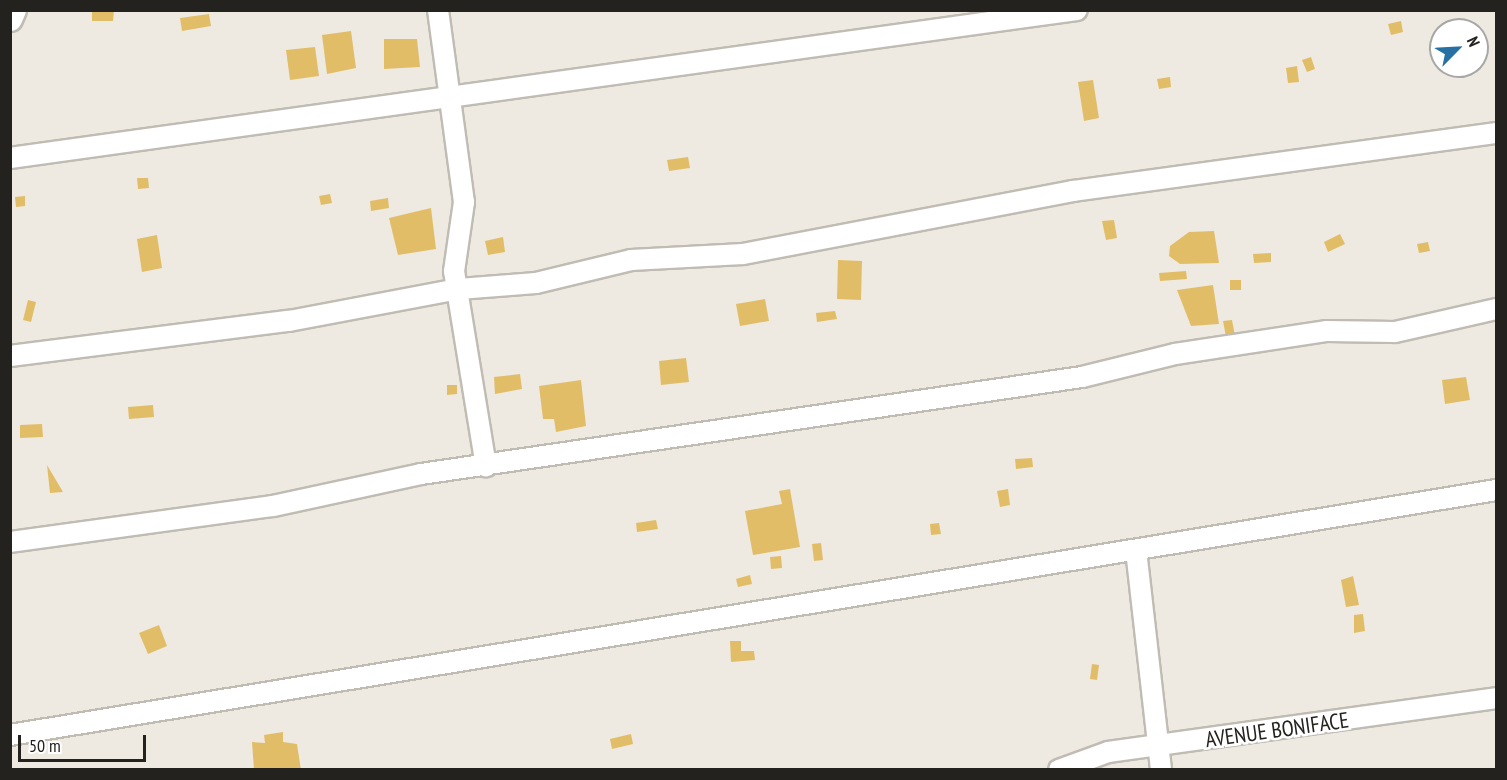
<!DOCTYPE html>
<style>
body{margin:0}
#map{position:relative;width:1507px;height:780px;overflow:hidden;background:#eeeae1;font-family:"PT Sans Narrow",sans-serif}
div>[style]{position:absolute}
.building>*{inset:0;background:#e2bd67}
.roads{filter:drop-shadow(2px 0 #c0bcb4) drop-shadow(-2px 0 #c0bcb4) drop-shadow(0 2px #c0bcb4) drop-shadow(0 -2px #c0bcb4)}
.minor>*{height:20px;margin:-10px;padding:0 10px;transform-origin:10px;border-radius:10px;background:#fff}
.tertiary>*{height:24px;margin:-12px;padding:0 12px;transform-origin:12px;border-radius:12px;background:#fff}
span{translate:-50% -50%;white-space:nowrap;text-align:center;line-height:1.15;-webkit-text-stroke:5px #fff;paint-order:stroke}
.street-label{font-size:22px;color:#23221f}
.frame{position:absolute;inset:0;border:12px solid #23221f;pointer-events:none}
.north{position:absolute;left:1429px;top:18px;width:60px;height:60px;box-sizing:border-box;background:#fff;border:2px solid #a7a7a5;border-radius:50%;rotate:66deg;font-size:16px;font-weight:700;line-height:24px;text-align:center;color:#23221f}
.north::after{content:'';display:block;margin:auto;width:21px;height:27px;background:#2770a4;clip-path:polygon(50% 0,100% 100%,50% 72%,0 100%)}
.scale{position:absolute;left:18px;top:735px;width:128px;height:27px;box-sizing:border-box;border:3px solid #23221f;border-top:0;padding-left:8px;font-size:18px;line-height:21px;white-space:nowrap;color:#23221f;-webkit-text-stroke:4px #fff;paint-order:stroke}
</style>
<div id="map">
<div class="building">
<i style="clip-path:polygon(92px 10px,114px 10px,113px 21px,92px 21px)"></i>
<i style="clip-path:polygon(209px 14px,211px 26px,182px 31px,180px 18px)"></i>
<i style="clip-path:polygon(1401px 21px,1403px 32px,1391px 35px,1388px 24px)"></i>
<i style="clip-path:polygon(351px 31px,356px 68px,327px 74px,322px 35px)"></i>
<i style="clip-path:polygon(384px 39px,417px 39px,420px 67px,384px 69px)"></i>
<i style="clip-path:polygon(315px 47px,319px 76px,290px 80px,286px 50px)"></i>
<i style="clip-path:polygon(1311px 57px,1315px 69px,1307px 72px,1302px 60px)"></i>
<i style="clip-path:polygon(1297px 66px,1299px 82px,1288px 83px,1286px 68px)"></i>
<i style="clip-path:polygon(1170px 77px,1171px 87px,1159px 89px,1157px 79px)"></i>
<i style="clip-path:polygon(1093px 80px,1099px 118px,1084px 121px,1078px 82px)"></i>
<i style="clip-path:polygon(688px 157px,690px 168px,669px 171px,667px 160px)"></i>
<i style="clip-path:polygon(137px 178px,148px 178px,149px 188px,138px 189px)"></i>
<i style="clip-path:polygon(330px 194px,332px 203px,321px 205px,319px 196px)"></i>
<i style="clip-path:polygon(25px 196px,25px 206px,16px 207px,15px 197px)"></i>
<i style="clip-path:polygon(388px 198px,389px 208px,371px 211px,370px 201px)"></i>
<i style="clip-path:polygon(431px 208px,436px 249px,398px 255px,389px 218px)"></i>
<i style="clip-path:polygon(1114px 220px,1117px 238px,1106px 240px,1102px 221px)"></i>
<i style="clip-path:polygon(1214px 231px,1219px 263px,1180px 264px,1169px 256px,1170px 246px,1189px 232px)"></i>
<i style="clip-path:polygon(1340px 234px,1345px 244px,1328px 252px,1324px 242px)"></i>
<i style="clip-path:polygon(157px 235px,162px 268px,142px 272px,137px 239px)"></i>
<i style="clip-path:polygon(503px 237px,505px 252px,488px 255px,485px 241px)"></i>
<i style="clip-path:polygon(1428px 242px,1430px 251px,1419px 253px,1417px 244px)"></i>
<i style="clip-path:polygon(1271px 253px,1271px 262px,1254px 263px,1253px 254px)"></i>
<i style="clip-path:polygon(838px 260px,862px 261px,861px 300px,837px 299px)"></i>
<i style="clip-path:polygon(1186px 271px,1187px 279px,1160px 281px,1159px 273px)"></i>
<i style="clip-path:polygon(1230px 280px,1241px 280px,1241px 290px,1230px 290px)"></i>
<i style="clip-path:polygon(1213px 285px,1219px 324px,1191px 326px,1177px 290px)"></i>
<i style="clip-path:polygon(765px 299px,769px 321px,740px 326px,736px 304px)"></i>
<i style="clip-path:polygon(28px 300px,36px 302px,31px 322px,23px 320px)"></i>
<i style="clip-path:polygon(835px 311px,837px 319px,817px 322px,816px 313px)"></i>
<i style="clip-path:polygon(1232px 320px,1235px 336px,1226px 337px,1223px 321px)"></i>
<i style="clip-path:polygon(686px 358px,689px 382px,661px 385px,659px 361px)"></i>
<i style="clip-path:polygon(520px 374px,522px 389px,495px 394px,494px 377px)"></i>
<i style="clip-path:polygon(1466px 377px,1470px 400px,1445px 404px,1442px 380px)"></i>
<i style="clip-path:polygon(581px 380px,586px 426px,556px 432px,554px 419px,543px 419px,539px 386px)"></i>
<i style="clip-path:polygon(447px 385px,457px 385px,457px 394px,447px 395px)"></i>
<i style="clip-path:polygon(153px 405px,154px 417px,129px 419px,128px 407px)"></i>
<i style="clip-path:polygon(42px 424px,43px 437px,20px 438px,20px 425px)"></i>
<i style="clip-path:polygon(1032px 458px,1033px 467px,1016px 469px,1015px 459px)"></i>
<i style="clip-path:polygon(47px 465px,63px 492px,50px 493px)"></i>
<i style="clip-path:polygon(790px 489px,800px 547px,753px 555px,745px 511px,782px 504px,779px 491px)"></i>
<i style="clip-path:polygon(1008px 489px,1010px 505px,1000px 507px,997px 491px)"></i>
<i style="clip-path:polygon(656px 520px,658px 529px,637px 532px,636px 523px)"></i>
<i style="clip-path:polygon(939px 523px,941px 534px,931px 535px,930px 524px)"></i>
<i style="clip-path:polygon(821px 543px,823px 560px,814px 561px,812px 544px)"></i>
<i style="clip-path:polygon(781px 556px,782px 568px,771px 569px,770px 557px)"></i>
<i style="clip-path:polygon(750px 575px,752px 584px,738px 587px,736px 579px)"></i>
<i style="clip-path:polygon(1353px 576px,1359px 605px,1346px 607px,1341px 580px)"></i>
<i style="clip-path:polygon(1363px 614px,1365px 631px,1354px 633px,1354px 615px)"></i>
<i style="clip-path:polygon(159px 625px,167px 646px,148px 654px,139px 633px)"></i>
<i style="clip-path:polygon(730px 641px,741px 641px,741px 651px,754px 651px,755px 660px,731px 662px)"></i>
<i style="clip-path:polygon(1092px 664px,1099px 665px,1097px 680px,1090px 679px)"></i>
<i style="clip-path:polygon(283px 732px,283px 742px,297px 744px,301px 770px,254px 770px,252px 742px,265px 743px,264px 735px)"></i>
<i style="clip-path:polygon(631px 734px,633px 744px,612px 749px,610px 739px)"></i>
</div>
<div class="roads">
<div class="minor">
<i style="left:438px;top:10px;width:194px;rotate:82.3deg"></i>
<i style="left:464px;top:202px;width:70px;rotate:98.2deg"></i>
<i style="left:454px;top:271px;width:198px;rotate:80.7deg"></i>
<i style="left:10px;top:158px;width:1077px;rotate:-7.9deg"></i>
<i style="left:10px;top:356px;width:281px;rotate:-7.2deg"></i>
<i style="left:289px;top:321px;width:173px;rotate:-10.7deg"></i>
<i style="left:459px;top:289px;width:77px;rotate:-4.5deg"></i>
<i style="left:536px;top:283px;width:98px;rotate:-13.6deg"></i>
<i style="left:631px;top:260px;width:112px;rotate:-3.1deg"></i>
<i style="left:743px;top:254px;width:336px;rotate:-10.8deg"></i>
<i style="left:1073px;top:191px;width:427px;rotate:-7.8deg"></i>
<i style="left:10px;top:542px;width:265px;rotate:-7.8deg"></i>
<i style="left:273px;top:506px;width:151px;rotate:-12.2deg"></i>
<i style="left:421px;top:474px;width:668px;rotate:-8.35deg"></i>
<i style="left:1082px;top:377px;width:96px;rotate:-13.9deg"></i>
<i style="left:1175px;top:354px;width:154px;rotate:-8.6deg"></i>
<i style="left:1327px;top:331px;width:68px;rotate:0.8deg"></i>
<i style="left:1395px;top:332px;width:104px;rotate:-12.8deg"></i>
<i style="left:1136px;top:550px;width:221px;rotate:83.5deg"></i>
<i style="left:10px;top:735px;width:1506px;rotate:-9.36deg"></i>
<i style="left:1059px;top:770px;width:52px;rotate:-20.2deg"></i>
<i style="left:1108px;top:752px;width:392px;rotate:-7.9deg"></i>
</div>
<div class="tertiary">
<i style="left:10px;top:19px;width:10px;rotate:-66deg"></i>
</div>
</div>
<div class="street-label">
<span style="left:1277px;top:730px;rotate:-8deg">AVENUE BONIFACE</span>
</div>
<div class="frame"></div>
<div class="north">N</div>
<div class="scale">50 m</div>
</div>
